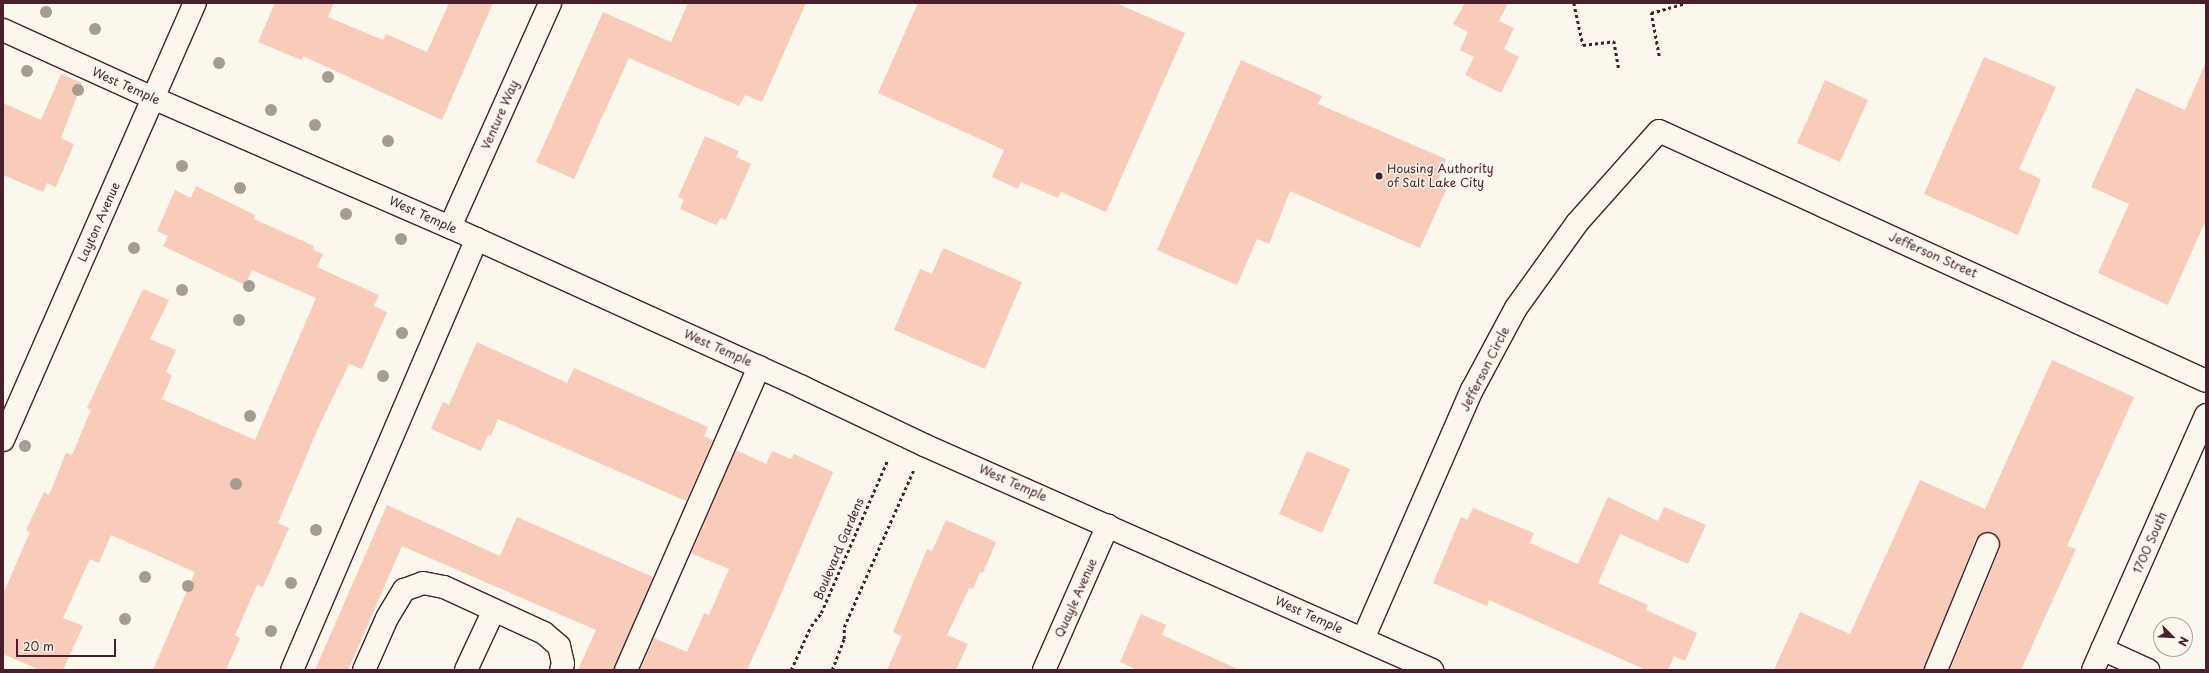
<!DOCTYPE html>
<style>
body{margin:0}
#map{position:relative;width:2209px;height:673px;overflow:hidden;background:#fbf7ec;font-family:"Playpen Sans",sans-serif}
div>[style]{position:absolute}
.building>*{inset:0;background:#f8cbbb}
.path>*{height:2.5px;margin-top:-1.25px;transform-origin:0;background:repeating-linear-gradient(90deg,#4a1f2b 0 3px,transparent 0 6px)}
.roads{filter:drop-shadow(1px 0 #4a1f2b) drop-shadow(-1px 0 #4a1f2b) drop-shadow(0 1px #4a1f2b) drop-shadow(0 -1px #4a1f2b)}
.minor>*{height:22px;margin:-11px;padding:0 11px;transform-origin:11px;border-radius:11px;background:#fbf7ec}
.trees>*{width:12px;height:12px;margin:-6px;border-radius:50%;background:#a69b93}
.dots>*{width:11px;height:11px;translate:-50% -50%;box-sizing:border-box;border:2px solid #fbf7ec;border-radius:50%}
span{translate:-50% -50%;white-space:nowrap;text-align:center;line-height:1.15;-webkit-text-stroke:3px #fbf7ec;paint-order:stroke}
.street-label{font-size:12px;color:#4a1f2b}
.poi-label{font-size:12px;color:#4a1f2b}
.left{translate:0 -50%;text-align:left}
.frame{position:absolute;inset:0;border:4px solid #4a1f2b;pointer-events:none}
.north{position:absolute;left:2153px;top:617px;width:40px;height:40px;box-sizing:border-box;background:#fbf7ec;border:1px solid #b4a19f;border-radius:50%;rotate:114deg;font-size:11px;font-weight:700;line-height:16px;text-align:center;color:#4a1f2b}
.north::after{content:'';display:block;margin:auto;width:14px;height:18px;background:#4a1f2b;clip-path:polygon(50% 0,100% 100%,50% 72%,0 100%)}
.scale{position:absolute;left:16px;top:639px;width:100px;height:18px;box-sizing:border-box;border:2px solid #4a1f2b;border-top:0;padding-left:5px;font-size:12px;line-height:14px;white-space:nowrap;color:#4a1f2b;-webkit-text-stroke:3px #fbf7ec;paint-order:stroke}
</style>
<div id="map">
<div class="building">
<i style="clip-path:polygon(275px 3px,334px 3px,328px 17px,383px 40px,386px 34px,427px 52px,449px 3px,493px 3px,442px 120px,303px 56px,301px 60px,258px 42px)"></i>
<i style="clip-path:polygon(688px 3px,806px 3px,762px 102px,745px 95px,739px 106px,629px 58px,574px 179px,536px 162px,603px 12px,671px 42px)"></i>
<i style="clip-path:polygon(918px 3px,1116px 3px,1185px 33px,1106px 212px,1061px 192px,1058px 198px,1021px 182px,1018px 189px,992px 177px,1004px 150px,878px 93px)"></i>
<i style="clip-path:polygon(1465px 3px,1508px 3px,1499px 21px,1514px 28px,1504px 49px,1519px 57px,1501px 93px,1465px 75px,1474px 57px,1460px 50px,1468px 32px,1453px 24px)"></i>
<i style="clip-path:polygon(1984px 57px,2056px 87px,2019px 169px,2041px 179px,2018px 235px,1924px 194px)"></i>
<i style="clip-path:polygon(1241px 60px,1322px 96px,1318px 104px,1446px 159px,1436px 185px,1446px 190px,1420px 248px,1290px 191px,1269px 244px,1257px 239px,1237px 285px,1157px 250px)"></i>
<i style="clip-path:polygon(2206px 62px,2206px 220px,2168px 305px,2098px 273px,2129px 204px,2091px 187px,2136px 88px,2185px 110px)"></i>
<i style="clip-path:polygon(61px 74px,82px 83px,61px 138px,74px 144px,56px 187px,47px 183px,43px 192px,3px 175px,3px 103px,41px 120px)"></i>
<i style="clip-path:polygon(1825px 80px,1868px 100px,1840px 162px,1797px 143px)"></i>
<i style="clip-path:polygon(705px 136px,739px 151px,736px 157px,751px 164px,726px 220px,720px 218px,716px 225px,680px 209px,684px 200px,678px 197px)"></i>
<i style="clip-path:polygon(196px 186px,255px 215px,254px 219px,314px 246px,313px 250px,323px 254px,317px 267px,379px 295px,374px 306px,387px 312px,362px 369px,349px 364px,319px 426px,278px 523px,289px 528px,263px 587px,257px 585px,235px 635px,240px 638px,226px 670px,153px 670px,195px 572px,111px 535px,99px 563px,90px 559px,63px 618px,83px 626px,63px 670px,40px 670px,3px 654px,3px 594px,30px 532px,26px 530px,44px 492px,49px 495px,66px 453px,72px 455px,91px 410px,87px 408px,143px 289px,169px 300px,150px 339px,176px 350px,166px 372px,172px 375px,162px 399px,255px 440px,316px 298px,252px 270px,245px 285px,163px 246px,168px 236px,157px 231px,175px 190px,191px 198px)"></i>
<i style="clip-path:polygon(943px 248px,1022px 282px,985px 369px,894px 330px,920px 269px,932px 274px)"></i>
<i style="clip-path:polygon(477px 342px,567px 383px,574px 368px,708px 427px,704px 436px,713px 440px,686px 501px,498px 419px,491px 436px,488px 435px,481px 451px,431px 429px,443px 402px,449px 405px)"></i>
<i style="clip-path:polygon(2052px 360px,2134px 397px,2067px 546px,2076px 549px,2021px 670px,1950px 670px,2000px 548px,1998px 536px,1987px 532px,1976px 539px,1924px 670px,1774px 670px,1800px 612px,1850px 634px,1920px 480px,1985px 509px)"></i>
<i style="clip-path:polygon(736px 450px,766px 464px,772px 451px,791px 459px,794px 454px,833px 472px,772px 615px,747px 670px,640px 670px,654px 638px,687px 652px,704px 613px,709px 615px,729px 569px,691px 553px)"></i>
<i style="clip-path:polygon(1307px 451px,1350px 469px,1322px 533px,1279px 514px)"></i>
<i style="clip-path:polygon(1608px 497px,1658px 521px,1664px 507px,1706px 525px,1688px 564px,1620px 534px,1598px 583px,1648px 605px,1646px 610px,1697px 633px,1685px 661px,1674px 656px,1668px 670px,1646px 670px,1489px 600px,1487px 606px,1433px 583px,1461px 517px,1467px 520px,1473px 508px,1534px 533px,1530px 543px,1578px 564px)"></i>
<i style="clip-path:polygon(387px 505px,500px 556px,517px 517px,653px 577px,614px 670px,578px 670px,596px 630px,402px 546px,348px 670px,315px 670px)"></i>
<i style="clip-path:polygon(946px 520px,996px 542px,983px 573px,980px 572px,973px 589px,969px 588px,947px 635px,968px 644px,956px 670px,887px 670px,902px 636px,893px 632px,927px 549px,932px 551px)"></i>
<i style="clip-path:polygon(1141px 614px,1166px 625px,1162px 635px,1240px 670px,1137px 670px,1120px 662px)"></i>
</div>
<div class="path">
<i style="left:1574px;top:3px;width:43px;rotate:77.9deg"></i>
<i style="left:1583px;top:45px;width:31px;rotate:-7deg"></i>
<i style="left:1614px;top:41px;width:27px;rotate:80deg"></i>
<i style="left:1659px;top:56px;width:44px;rotate:-100.5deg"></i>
<i style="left:1651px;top:13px;width:35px;rotate:-16deg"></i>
<i style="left:791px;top:670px;width:48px;rotate:-65.6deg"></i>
<i style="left:811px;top:626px;width:16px;rotate:-52deg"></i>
<i style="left:821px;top:613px;width:168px;rotate:-66.5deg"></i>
<i style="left:832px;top:670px;width:33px;rotate:-69deg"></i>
<i style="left:844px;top:639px;width:12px;rotate:-90deg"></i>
<i style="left:844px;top:627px;width:171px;rotate:-66.1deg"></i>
</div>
<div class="roads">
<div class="minor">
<i style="left:3px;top:30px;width:165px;rotate:24.4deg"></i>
<i style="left:153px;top:98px;width:324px;rotate:23.5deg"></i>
<i style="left:450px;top:227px;width:387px;rotate:24.4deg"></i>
<i style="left:802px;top:387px;width:135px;rotate:25.4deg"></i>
<i style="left:924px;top:445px;width:556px;rotate:23.89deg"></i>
<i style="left:450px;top:227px;width:245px;rotate:-65.9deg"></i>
<i style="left:3px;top:440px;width:477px;rotate:-66.3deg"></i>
<i style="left:1363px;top:639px;width:272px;rotate:-66.4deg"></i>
<i style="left:1472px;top:390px;width:93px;rotate:-61.8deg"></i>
<i style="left:1516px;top:308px;width:105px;rotate:-54.3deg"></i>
<i style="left:1577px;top:223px;width:123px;rotate:-48.3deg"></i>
<i style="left:1659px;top:131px;width:601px;rotate:24.56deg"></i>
<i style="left:2102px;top:649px;width:51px;rotate:24.5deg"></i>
<i style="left:292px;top:670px;width:469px;rotate:-66.8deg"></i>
<i style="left:364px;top:670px;width:57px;rotate:-66.1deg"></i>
<i style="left:387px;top:618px;width:33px;rotate:-59deg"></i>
<i style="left:404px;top:590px;width:20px;rotate:-20deg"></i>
<i style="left:423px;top:583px;width:21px;rotate:11deg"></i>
<i style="left:444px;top:587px;width:110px;rotate:24.7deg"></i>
<i style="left:544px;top:633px;width:20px;rotate:41deg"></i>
<i style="left:559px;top:646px;width:18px;rotate:77deg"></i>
<i style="left:563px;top:664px;width:6px;rotate:108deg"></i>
<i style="left:466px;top:670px;width:66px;rotate:-65deg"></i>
<i style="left:626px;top:670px;width:331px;rotate:-66.3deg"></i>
<i style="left:1044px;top:670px;width:158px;rotate:-66.2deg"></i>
<i style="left:1936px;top:670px;width:136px;rotate:-67.6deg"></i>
<i style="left:2093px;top:670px;width:279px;rotate:-66.1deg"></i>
</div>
</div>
<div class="trees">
<i style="left:46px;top:12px"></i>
<i style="left:95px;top:29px"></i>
<i style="left:219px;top:63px"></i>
<i style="left:27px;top:71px"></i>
<i style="left:328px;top:77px"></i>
<i style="left:78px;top:90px"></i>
<i style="left:271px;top:110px"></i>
<i style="left:315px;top:125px"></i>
<i style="left:388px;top:141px"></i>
<i style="left:182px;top:166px"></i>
<i style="left:240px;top:188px"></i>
<i style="left:346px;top:214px"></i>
<i style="left:401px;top:239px"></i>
<i style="left:134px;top:248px"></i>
<i style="left:249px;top:286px"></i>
<i style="left:182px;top:290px"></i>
<i style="left:239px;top:320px"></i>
<i style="left:402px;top:333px"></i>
<i style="left:383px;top:376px"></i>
<i style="left:250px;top:416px"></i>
<i style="left:25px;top:446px"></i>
<i style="left:236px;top:484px"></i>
<i style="left:316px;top:530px"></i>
<i style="left:145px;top:577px"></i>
<i style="left:291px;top:583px"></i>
<i style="left:188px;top:586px"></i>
<i style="left:125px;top:619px"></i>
<i style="left:271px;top:631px"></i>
</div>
<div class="dots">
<i style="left:1379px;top:176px;background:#4a1f2b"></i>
</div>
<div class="street-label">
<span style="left:126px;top:86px;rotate:24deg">West Temple</span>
<span style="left:500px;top:115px;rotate:-66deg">Venture Way</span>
<span style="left:423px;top:215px;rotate:24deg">West Temple</span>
<span style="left:99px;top:222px;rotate:-66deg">Layton Avenue</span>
<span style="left:1933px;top:255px;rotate:24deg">Jefferson Street</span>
<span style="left:718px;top:348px;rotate:24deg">West Temple</span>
<span style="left:1485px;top:369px;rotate:-63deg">Jefferson Circle</span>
<span style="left:1013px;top:483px;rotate:24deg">West Temple</span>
<span style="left:2150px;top:543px;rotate:-66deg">1700 South</span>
<span style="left:839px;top:549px;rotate:-67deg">Boulevard Gardens</span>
<span style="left:1076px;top:598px;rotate:-66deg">Quayle Avenue</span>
<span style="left:1309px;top:615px;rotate:24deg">West Temple</span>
</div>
<div class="poi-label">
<span class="left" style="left:1387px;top:176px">Housing Authority<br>of Salt Lake City</span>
</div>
<div class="frame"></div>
<div class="north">N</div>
<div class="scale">20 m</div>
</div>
